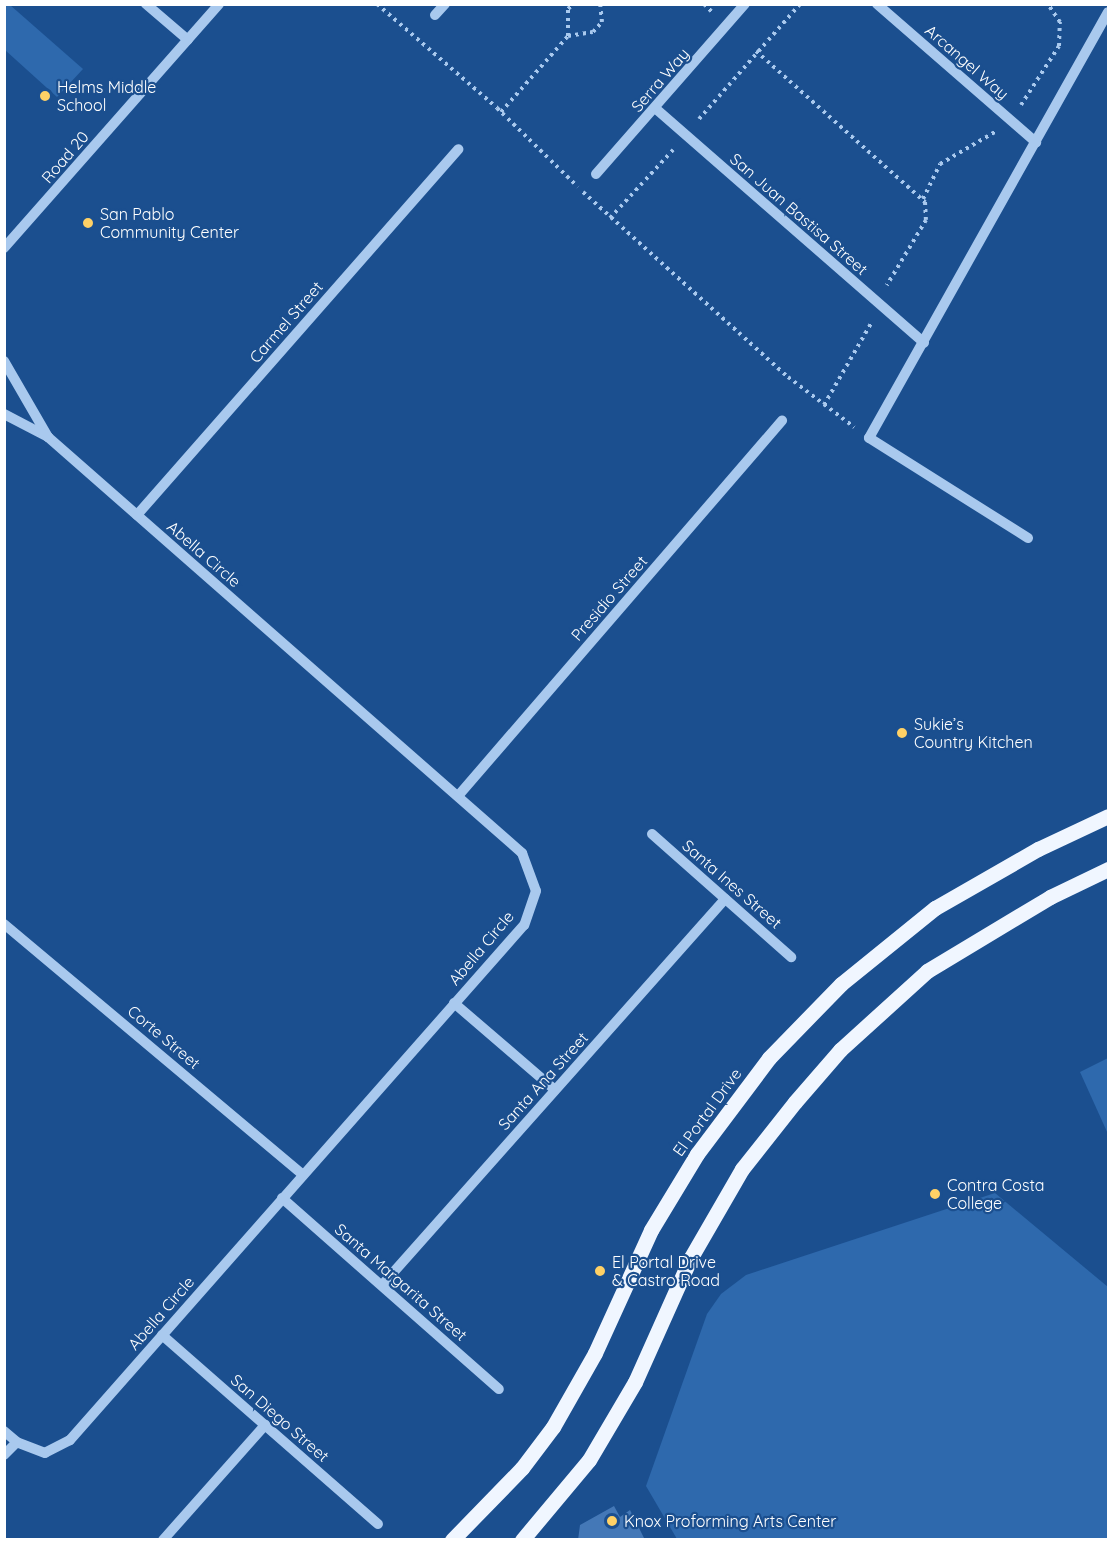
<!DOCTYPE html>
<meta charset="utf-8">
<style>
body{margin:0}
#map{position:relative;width:1113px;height:1544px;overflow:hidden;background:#1b4f8f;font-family:Quicksand,sans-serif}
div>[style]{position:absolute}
.green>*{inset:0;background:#2e69ad}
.building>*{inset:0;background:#4478b7}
.path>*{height:4px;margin-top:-2px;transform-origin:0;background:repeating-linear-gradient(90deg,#a9c9ee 0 3px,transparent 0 7.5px)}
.minor>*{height:10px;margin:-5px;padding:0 5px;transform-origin:5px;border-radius:5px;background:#a9c9ee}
.major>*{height:15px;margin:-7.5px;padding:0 7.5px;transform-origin:7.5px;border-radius:7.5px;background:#f0f6ff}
.dots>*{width:16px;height:16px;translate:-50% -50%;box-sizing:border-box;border:3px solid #1b4f8f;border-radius:50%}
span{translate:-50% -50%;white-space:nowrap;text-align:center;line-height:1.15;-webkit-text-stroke:4.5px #1b4f8f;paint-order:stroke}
.street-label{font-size:16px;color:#fff}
.poi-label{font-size:16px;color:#fff}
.left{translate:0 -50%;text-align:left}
.frame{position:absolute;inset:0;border:6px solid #fff;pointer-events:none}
</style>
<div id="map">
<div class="green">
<i style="clip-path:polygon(5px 4px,10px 5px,83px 69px,57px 97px,5px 50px)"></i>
<i style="clip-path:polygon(1108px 1058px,1108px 1134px,1080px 1072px)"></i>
<i style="clip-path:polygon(995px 1193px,1108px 1287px,1108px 1539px,677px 1539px,646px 1486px,707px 1314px,721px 1294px,746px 1275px)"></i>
</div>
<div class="building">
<i style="clip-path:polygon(614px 1506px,620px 1517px,630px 1510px,645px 1540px,578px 1540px,580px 1525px)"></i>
</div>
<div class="path">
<i style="left:377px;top:4px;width:159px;rotate:40.9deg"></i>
<i style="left:497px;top:108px;width:113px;rotate:44.3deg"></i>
<i style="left:704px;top:4px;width:13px;rotate:45deg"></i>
<i style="left:568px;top:36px;width:25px;rotate:-9deg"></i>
<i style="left:593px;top:32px;width:13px;rotate:-48deg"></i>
<i style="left:602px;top:22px;width:18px;rotate:-96deg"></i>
<i style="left:756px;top:51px;width:227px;rotate:41.8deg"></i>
<i style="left:925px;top:202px;width:18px;rotate:87deg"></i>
<i style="left:926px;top:220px;width:76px;rotate:121deg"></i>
<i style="left:1021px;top:105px;width:70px;rotate:-57.2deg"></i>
<i style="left:1059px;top:46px;width:24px;rotate:-88deg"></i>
<i style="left:1060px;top:22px;width:22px;rotate:-124deg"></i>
<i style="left:501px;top:112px;width:101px;rotate:-48.6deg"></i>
<i style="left:568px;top:36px;width:27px;rotate:-90deg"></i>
<i style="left:568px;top:9px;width:7px;rotate:-45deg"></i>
<i style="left:699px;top:119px;width:153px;rotate:-48.7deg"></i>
<i style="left:583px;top:192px;width:276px;rotate:42.1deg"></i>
<i style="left:788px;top:377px;width:83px;rotate:37.1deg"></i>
<i style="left:923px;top:199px;width:39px;rotate:-64deg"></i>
<i style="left:940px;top:164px;width:64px;rotate:-30.2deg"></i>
<i style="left:610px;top:218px;width:93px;rotate:-47.2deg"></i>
<i style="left:824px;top:405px;width:96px;rotate:-60deg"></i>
</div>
<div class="minor">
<i style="left:146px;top:4px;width:55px;rotate:40.6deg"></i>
<i style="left:877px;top:4px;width:211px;rotate:41deg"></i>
<i style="left:435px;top:15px;width:15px;rotate:-48deg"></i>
<i style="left:655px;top:108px;width:357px;rotate:41.1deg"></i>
<i style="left:596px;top:174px;width:226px;rotate:-48.8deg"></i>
<i style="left:4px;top:248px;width:325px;rotate:-48.6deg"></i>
<i style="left:4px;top:361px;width:88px;rotate:59.9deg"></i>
<i style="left:4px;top:414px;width:50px;rotate:27.6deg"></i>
<i style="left:48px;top:437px;width:631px;rotate:41.27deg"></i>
<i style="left:522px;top:853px;width:40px;rotate:69.8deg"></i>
<i style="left:536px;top:891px;width:36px;rotate:109deg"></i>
<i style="left:524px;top:925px;width:687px;rotate:131.4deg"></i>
<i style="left:70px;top:1440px;width:28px;rotate:153deg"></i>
<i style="left:45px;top:1453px;width:30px;rotate:-159deg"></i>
<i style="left:17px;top:1442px;width:17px;rotate:-140deg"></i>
<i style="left:137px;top:515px;width:487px;rotate:-48.7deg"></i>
<i style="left:1028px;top:538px;width:188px;rotate:-147.8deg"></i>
<i style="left:869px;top:438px;width:488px;rotate:-60.7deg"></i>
<i style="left:458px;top:796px;width:496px;rotate:-49.2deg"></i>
<i style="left:652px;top:834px;width:186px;rotate:41.5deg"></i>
<i style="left:4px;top:924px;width:389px;rotate:40deg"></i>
<i style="left:454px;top:1003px;width:133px;rotate:40.7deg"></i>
<i style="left:282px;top:1198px;width:289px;rotate:41.4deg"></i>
<i style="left:383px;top:1284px;width:515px;rotate:-48.38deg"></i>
<i style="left:162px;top:1335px;width:287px;rotate:41.2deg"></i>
<i style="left:4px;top:1455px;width:18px;rotate:-45deg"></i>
<i style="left:163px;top:1540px;width:154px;rotate:-48.4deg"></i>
</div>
<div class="major">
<i style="left:452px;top:1540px;width:100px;rotate:-45.8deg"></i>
<i style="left:522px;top:1468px;width:51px;rotate:-52.9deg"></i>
<i style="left:553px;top:1427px;width:85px;rotate:-60.4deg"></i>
<i style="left:595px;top:1353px;width:135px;rotate:-65.5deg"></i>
<i style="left:651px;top:1230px;width:89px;rotate:-58.8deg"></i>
<i style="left:697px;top:1154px;width:120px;rotate:-53.1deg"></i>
<i style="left:769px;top:1058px;width:103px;rotate:-45.8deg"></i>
<i style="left:841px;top:984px;width:121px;rotate:-39deg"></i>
<i style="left:935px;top:908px;width:119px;rotate:-29.8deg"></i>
<i style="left:1038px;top:849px;width:77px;rotate:-25.2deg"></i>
<i style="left:522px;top:1540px;width:104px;rotate:-50.1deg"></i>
<i style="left:589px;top:1460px;width:91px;rotate:-59.5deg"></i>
<i style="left:635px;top:1382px;width:135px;rotate:-65.9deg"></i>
<i style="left:690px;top:1259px;width:104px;rotate:-60deg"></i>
<i style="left:742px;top:1169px;width:85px;rotate:-51.7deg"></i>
<i style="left:795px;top:1102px;width:69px;rotate:-49.1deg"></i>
<i style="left:840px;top:1050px;width:118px;rotate:-42.2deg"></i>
<i style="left:927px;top:971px;width:144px;rotate:-31deg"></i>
<i style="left:1050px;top:897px;width:64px;rotate:-25.8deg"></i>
</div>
<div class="dots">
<i style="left:45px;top:96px;background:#ffd166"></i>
<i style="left:88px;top:223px;background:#ffd166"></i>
<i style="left:902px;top:733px;background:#ffd166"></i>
<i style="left:935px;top:1194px;background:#ffd166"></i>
<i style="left:600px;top:1271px;background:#ffd166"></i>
<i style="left:612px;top:1521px;background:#ffd166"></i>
</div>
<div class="street-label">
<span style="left:967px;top:62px;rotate:41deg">Arcangel Way</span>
<span style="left:660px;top:80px;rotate:-49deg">Serra Way</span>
<span style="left:65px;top:157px;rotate:-49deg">Road 20</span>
<span style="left:799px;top:214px;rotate:41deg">San Juan Bastisa Street</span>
<span style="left:286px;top:322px;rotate:-49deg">Carmel Street</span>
<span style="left:204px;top:554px;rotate:41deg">Abella Circle</span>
<span style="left:609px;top:598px;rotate:-49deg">Presidio Street</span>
<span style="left:732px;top:884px;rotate:41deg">Santa Ines Street</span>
<span style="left:481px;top:948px;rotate:-50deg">Abella Circle</span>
<span style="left:164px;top:1037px;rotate:40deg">Corte Street</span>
<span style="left:543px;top:1081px;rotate:-48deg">Santa Ana Street</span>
<span style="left:707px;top:1112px;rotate:-54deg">El Portal Drive</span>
<span style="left:401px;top:1282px;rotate:41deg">Santa Margarita Street</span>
<span style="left:161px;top:1313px;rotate:-49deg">Abella Circle</span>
<span style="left:280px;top:1418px;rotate:41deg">San Diego Street</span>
</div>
<div class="poi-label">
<span class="left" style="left:57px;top:96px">Helms Middle<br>School</span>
<span class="left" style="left:100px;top:223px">San Pablo<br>Community Center</span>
<span class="left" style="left:914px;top:733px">Sukie’s<br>Country Kitchen</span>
<span class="left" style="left:947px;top:1194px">Contra Costa<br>College</span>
<span class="left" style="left:612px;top:1271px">El Portal Drive<br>&amp; Castro Road</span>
<span class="left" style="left:624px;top:1521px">Knox Proforming Arts Center</span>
</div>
<div class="frame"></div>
</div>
